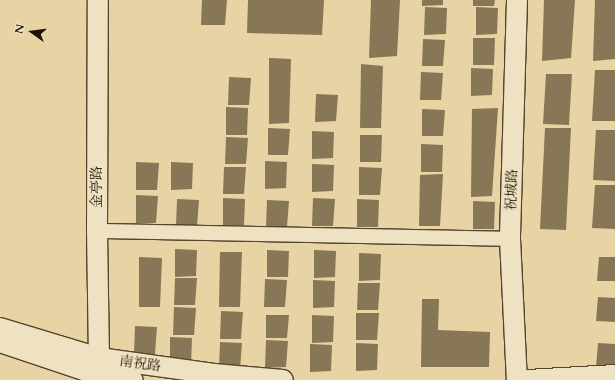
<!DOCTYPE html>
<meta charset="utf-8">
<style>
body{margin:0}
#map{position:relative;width:615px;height:380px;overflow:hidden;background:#e7d3a3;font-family:Cardo,"Noto Serif SC",serif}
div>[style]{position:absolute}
.building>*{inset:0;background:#887756}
.roads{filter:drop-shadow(1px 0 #53442b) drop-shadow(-1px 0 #53442b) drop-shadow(0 1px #53442b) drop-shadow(0 -1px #53442b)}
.street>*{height:14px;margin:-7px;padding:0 7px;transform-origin:7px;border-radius:7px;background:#efe2c3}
.secondary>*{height:20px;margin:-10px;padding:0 10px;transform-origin:10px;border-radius:10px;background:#efe2c3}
span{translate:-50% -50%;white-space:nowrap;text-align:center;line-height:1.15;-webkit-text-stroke:3px #efe2c3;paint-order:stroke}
.street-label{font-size:14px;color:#221403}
.north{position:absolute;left:12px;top:12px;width:40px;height:40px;-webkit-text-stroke:3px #efe2c3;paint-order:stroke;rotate:284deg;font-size:11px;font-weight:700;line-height:16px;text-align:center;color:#221403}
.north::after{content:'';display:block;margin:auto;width:14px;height:18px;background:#221403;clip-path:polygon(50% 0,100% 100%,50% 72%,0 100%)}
</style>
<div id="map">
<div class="building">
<i style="clip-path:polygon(202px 0,227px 0,225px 25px,201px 25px)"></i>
<i style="clip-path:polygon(248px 0,324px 0,322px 35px,247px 33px)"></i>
<i style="clip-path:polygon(371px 0,400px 0,397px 56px,369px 58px)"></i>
<i style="clip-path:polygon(422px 0,443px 0,443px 5px,422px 6px)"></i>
<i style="clip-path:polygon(473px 0,495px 0,494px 6px,473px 6px)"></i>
<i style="clip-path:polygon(544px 0,575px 0,571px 58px,542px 61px)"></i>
<i style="clip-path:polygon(595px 0,615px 0,615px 59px,593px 61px)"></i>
<i style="clip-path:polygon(425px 7px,447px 8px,446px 34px,424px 35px)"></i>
<i style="clip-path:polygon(476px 7px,498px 8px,497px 34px,476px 35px)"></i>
<i style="clip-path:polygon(473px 38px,495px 38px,494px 65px,473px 65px)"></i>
<i style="clip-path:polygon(423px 39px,445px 40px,443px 66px,422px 66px)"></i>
<i style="clip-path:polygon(269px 58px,291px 59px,289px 123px,269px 124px)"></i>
<i style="clip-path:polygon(361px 64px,383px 66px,381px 128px,360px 128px)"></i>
<i style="clip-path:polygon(471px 68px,493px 69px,492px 95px,471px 96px)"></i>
<i style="clip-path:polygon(595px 70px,615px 70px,615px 121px,592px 121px)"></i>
<i style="clip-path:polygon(421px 72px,443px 73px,441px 100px,420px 100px)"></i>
<i style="clip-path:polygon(546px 74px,572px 74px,569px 125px,543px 124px)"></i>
<i style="clip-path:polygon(229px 77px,251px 78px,249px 105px,228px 105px)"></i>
<i style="clip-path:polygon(316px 94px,338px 95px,336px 121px,315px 122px)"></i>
<i style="clip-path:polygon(226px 107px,248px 108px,247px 135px,226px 135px)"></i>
<i style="clip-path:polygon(498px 108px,492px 196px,471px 197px,472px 109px)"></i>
<i style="clip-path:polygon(422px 109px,445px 110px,443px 136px,422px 136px)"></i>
<i style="clip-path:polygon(268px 128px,290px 129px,288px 155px,268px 155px)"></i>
<i style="clip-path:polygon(545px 128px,571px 128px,566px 230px,540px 229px)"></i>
<i style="clip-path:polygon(596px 130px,615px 130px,615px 181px,593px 180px)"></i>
<i style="clip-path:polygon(312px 131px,334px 132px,333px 158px,312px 159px)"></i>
<i style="clip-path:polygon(360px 135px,382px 135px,381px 162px,360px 162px)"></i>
<i style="clip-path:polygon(226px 137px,248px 138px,246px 164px,225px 164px)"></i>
<i style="clip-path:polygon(421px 144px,443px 145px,442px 172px,421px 172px)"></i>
<i style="clip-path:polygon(265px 161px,287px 162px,286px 188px,265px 189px)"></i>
<i style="clip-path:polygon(136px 162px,159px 163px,157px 190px,136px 190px)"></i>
<i style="clip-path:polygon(171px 162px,193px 163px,192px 189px,171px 190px)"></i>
<i style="clip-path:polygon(312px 164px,334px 165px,333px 191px,312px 192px)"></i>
<i style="clip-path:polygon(224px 167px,246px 167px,244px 194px,223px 194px)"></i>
<i style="clip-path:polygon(359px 167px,382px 168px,380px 195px,359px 195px)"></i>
<i style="clip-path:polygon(443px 174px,440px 226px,419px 226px,420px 175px)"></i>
<i style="clip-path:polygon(595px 185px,615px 185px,615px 229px,592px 228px)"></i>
<i style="clip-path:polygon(136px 195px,158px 196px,156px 223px,136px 223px)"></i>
<i style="clip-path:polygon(223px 198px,245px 199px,244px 225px,223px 226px)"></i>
<i style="clip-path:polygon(313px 198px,335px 199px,333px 226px,312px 226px)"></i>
<i style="clip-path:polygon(177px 199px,199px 200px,197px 226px,176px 226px)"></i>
<i style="clip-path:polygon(357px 199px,379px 200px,378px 227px,357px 227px)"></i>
<i style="clip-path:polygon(267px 200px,289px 201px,287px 227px,266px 227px)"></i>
<i style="clip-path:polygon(473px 201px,495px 202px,494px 229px,473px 229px)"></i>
<i style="clip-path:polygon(175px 249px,197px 250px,196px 276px,175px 277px)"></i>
<i style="clip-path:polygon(267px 250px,289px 251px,288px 277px,267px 277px)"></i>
<i style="clip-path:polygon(314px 250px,336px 251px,335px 277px,314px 278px)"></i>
<i style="clip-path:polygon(220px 252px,242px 252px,240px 307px,219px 307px)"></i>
<i style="clip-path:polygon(359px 253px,381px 254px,380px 280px,359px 281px)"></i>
<i style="clip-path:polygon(139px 257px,162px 258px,160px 307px,139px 307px)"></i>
<i style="clip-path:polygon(599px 257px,615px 257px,615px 281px,597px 281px)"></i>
<i style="clip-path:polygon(175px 278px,197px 278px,195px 305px,174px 305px)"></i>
<i style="clip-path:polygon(265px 279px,287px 280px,285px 307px,264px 307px)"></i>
<i style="clip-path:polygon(313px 280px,335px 281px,334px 307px,313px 308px)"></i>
<i style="clip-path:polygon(358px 283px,380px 283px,378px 310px,357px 310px)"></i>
<i style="clip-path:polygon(598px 297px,615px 298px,615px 322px,596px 321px)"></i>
<i style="clip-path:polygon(422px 299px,439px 299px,438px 330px,490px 332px,489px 367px,421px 367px)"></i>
<i style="clip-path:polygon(174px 307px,196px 308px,194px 335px,173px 335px)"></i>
<i style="clip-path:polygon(221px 311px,243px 312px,241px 339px,220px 339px)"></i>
<i style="clip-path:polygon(356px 313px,379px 313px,377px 340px,356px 340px)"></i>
<i style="clip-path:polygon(266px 315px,289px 315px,287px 338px,266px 338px)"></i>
<i style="clip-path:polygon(312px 315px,334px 316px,333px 342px,312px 343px)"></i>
<i style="clip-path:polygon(135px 326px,157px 327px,155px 354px,134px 354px)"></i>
<i style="clip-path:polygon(170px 337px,192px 338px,191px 365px,170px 365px)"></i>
<i style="clip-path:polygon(266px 340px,288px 341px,286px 367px,265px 368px)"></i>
<i style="clip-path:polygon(220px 342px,242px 343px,240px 369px,219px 370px)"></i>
<i style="clip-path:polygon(356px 343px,378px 344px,377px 370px,356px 371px)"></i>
<i style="clip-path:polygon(598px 343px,615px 344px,615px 368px,596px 367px)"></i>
<i style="clip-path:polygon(310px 344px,332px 345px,331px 371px,310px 372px)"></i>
</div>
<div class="roads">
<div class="street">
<i style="left:97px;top:231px;width:413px;rotate:1.1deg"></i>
</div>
<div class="secondary">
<i style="left:517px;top:0;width:239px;rotate:91.7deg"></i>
<i style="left:510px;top:239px;width:141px;rotate:87.2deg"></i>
<i style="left:0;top:328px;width:103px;rotate:16.9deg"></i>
<i style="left:99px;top:358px;width:116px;rotate:7.9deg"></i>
<i style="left:214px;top:374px;width:69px;rotate:5deg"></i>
<i style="left:0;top:342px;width:100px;rotate:18.6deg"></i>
<i style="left:95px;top:374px;width:38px;rotate:9deg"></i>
<i style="left:95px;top:374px;width:16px;rotate:-76deg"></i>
<i style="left:99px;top:358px;width:127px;rotate:-90.9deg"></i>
<i style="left:97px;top:231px;width:231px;rotate:-89.8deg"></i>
<i style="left:528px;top:380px;width:87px;rotate:-3.3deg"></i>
</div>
</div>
<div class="street-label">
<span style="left:97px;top:187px;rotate:-90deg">金亭路</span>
<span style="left:512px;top:190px;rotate:-88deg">祝城路</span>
<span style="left:140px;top:364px;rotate:8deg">南祝路</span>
</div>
<div class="north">N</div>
</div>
